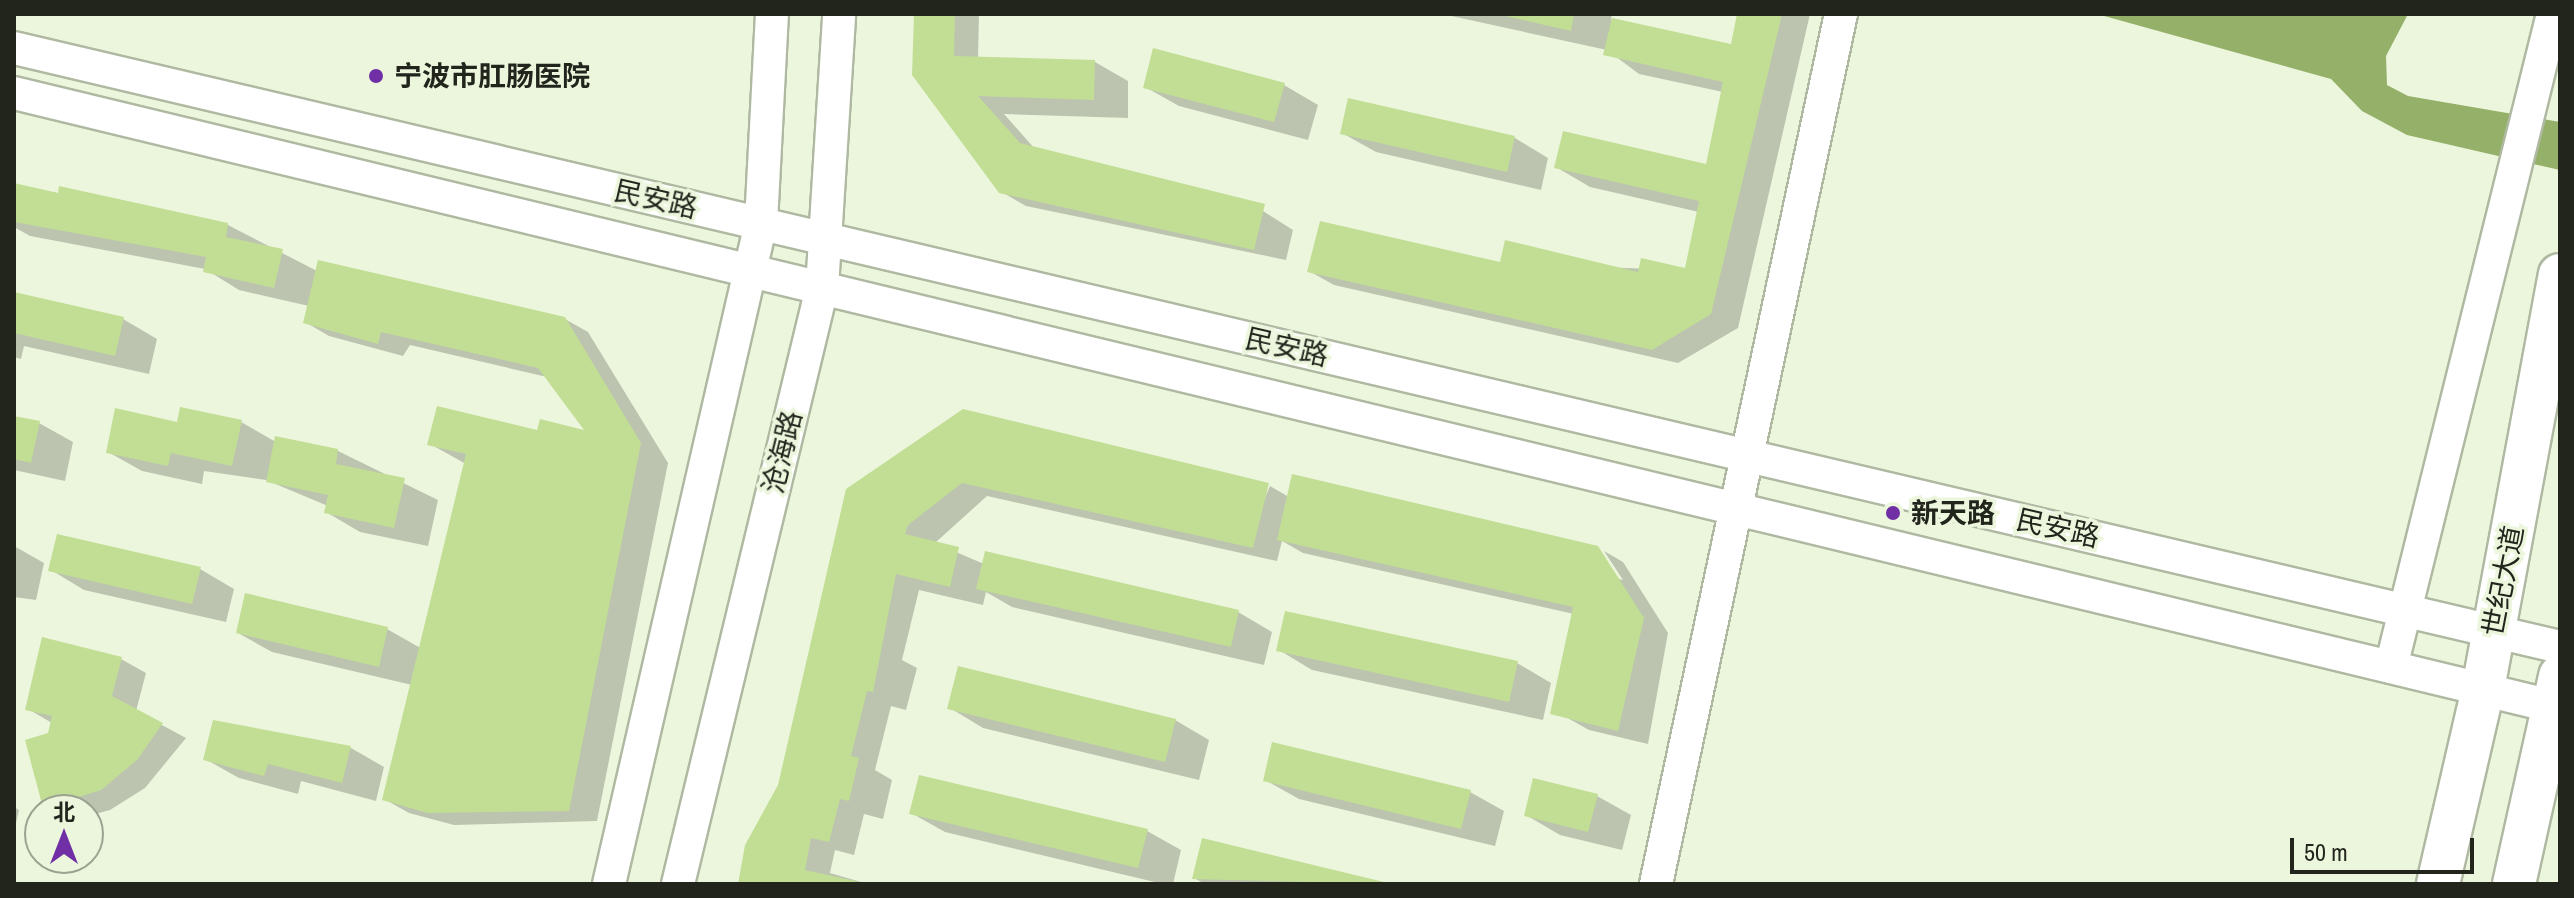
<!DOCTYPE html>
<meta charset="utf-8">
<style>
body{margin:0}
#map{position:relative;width:2574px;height:898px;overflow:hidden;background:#ecf6dd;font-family:"Archivo Narrow","Noto Sans SC",sans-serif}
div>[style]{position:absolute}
.water>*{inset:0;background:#95b069}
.shadow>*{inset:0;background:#0003}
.building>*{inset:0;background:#c1de94}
.roads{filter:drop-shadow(2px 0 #afb9a2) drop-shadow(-2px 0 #afb9a2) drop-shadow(0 2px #afb9a2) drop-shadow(0 -2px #afb9a2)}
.secondary>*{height:32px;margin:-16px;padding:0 16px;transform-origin:16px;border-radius:16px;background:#fff}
.highway>*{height:42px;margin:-21px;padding:0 21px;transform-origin:21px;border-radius:21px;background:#fff}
.dots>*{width:22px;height:22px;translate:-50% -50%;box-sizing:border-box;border:4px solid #ecf6dd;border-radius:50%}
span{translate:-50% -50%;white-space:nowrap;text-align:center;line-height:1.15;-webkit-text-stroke:7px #ecf6dd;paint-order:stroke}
.poi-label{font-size:28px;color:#22251c;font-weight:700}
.left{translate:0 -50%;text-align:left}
.street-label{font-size:28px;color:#22251c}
.frame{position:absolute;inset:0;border:16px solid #22251c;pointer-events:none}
.north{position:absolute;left:24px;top:794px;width:80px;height:80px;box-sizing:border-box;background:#ecf6dd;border:2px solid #9ba290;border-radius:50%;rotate:0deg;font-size:22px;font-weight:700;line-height:32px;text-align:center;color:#22251c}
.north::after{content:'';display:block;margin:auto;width:28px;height:36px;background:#702fa4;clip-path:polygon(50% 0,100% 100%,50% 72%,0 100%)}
.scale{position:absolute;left:2290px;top:838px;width:184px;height:36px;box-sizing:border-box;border:4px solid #22251c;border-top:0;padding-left:10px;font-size:24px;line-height:28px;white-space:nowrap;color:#22251c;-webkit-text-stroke:6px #ecf6dd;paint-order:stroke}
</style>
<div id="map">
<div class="water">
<i style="clip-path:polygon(2097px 14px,2408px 14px,2386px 56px,2387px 85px,2408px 96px,2560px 122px,2560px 170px,2407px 135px,2362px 111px,2331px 79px)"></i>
</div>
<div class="shadow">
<i style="clip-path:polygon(915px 14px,979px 14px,978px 59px,1095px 62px,1128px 81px,1128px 118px,1004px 114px,1035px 149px,1263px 211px,1293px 230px,1286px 260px,1026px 206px,1000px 191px)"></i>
<i style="clip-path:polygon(1442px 14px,1612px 14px,1611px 20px,1732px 47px,1739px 14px,1810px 14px,1738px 328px,1678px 363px,1334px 285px,1309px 271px,1502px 264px,1687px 270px,1699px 212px,1590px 187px,1556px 167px,1708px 166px,1723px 92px,1639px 74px,1607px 50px)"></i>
<i style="clip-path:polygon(1284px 85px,1318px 105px,1308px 140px,1179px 106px,1145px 87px)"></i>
<i style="clip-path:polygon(1350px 100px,1515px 138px,1548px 158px,1541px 190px,1376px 152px,1342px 133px)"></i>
<i style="clip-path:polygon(14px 185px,228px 225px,317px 271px,563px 318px,588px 332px,668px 463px,597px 821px,454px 825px,409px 813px,384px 799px,412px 685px,272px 652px,238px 633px,387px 629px,424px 650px,466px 464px,430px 444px,589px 433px,547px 377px,410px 345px,403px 356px,329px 336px,305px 322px,309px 306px,239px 290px,205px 269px,30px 236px,14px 227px)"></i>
<i style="clip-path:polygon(14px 294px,123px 319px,157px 339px,149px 374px,24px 346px,21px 359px,14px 357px)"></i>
<i style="clip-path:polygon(963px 411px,1262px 505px,1270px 486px,1289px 497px,1623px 580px,1604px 551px,1623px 562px,1668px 633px,1648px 744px,1589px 730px,1555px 711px,1574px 614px,1303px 553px,1282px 541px,1277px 561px,987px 496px,935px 543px,984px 564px,1238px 612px,1272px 632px,1264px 665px,1012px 607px,986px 592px,983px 605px,919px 590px,902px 660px,917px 668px,906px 710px,891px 706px,875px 770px,892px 780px,883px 819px,864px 814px,854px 855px,835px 850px,830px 873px,868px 884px,740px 884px,780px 785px)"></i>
<i style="clip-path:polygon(14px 420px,39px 423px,73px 442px,65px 481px,14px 470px)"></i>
<i style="clip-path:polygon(241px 422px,276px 442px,338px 451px,438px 500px,428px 546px,360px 532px,326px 512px,328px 506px,266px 480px,204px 471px,202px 484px,142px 471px,108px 452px,179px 424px)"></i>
<i style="clip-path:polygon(14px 546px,44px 563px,36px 600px,14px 597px)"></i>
<i style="clip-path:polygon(200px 569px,234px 589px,226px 622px,84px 590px,51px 570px)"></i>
<i style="clip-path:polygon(1279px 650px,1517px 663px,1551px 683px,1543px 720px,1312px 670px)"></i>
<i style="clip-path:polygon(121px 659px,146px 673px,136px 711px,186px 738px,145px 788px,110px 810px,88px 816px,88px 810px,50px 810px,52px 723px,28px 709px)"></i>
<i style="clip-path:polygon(950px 708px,1175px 720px,1209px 740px,1199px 780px,983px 728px)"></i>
<i style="clip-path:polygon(215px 722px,351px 748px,384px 767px,376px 801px,301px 781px,298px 794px,239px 778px,205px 759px)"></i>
<i style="clip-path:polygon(1265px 780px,1470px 792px,1504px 811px,1495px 846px,1299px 799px)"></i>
<i style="clip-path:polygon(1597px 796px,1631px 815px,1622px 850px,1560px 835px,1526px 815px)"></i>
<i style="clip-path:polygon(14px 807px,19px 810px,14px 832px)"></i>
<i style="clip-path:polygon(911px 813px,1147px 831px,1181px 850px,1173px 884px,1163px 884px,945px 832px)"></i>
<i style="clip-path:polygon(1203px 840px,1384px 884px,1205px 884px,1194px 878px)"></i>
</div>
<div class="building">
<i style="clip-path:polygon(914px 14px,955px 14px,954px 56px,1095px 60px,1094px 100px,978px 96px,1020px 143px,1265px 204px,1254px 250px,999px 193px,912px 75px)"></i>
<i style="clip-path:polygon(1497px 14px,1574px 14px,1571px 31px)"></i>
<i style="clip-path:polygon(1737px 14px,1782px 14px,1711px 314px,1652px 350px,1307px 272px,1320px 221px,1500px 262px,1505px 240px,1638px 272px,1641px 258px,1685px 268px,1699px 201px,1554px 168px,1563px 131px,1706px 164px,1723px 82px,1603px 55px,1612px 18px,1731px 44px)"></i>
<i style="clip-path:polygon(1153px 48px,1285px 83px,1274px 122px,1143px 88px)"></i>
<i style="clip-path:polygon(1348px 98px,1515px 136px,1507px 172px,1340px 134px)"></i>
<i style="clip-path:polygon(14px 183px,58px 193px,59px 186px,228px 223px,226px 237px,283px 249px,274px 288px,203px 272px,206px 257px,14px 222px)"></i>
<i style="clip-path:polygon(318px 260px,565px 317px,641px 443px,569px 811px,428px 813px,382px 800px,466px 454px,427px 445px,437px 406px,537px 430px,540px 419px,584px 430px,538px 368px,381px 332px,378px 344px,303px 323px)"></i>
<i style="clip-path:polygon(14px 292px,124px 317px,115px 356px,14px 333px)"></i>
<i style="clip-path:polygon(180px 407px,242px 420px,232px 466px,171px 453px,168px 466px,106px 453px,115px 408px,177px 422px)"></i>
<i style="clip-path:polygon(963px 409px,1269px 483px,1253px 548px,962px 483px,908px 525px,905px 534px,959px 547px,950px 587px,896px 574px,873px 692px,867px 691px,851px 756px,859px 758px,849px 801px,840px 799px,829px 842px,811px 838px,805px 870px,869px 884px,738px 884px,745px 845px,778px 785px,846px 489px)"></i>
<i style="clip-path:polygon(14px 416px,40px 421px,31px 463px,14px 459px)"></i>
<i style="clip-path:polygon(275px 436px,338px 449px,336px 464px,405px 478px,394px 528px,324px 513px,328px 495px,266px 482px)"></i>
<i style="clip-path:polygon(1292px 474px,1598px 546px,1644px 618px,1618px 731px,1550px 714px,1573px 607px,1277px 540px)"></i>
<i style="clip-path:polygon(57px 534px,201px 567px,192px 604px,48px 571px)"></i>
<i style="clip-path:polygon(985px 551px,1239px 610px,1231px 647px,976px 589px)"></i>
<i style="clip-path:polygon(245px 593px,388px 627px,379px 667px,236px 633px)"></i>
<i style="clip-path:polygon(1285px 611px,1518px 661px,1509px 702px,1276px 651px)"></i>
<i style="clip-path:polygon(42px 637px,122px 657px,112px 696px,163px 723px,137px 760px,101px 790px,43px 808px,25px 740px,48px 733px,52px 716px,25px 710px)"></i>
<i style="clip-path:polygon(958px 666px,1176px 719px,1165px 762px,947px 709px)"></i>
<i style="clip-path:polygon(213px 720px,351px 746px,342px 783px,268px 764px,264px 776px,203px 760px)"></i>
<i style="clip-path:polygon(1272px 742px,1471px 790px,1461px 829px,1263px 781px)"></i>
<i style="clip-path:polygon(919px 775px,1148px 829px,1138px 868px,909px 814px)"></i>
<i style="clip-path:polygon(1533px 778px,1598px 794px,1588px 832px,1524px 816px)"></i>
<i style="clip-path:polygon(1202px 838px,1388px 883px,1388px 884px,1192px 879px)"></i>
</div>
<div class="roads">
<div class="secondary">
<i style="left:14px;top:48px;width:2616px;rotate:13.24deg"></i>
<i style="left:14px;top:93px;width:2619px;rotate:13.58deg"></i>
<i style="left:2391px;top:667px;width:673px;rotate:-76.07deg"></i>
<i style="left:609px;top:884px;width:678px;rotate:-77.05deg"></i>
<i style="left:761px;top:223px;width:209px;rotate:-87deg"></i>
<i style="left:678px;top:884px;width:613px;rotate:-76.42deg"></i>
<i style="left:822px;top:288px;width:275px;rotate:-86.4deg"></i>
<i style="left:1656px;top:884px;width:889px;rotate:-78deg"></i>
</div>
<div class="highway">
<i style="left:2438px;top:884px;width:200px;rotate:-77deg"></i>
<i style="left:2483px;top:689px;width:421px;rotate:-79.5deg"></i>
<i style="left:2514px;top:884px;width:213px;rotate:-77.5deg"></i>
</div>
</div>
<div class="dots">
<i style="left:376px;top:76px;background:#702fa4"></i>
<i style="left:1893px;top:513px;background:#702fa4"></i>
</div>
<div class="poi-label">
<span class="left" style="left:394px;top:76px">宁波市肛肠医院</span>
<span class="left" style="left:1911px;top:513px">新天路</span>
</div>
<div class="street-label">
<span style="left:656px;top:199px;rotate:13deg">民安路</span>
<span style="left:1287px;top:347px;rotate:13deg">民安路</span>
<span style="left:782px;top:452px;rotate:-76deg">沧海路</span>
<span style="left:2058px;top:528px;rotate:13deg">民安路</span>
<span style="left:2503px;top:581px;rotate:-79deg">世纪大道</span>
</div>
<div class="frame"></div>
<div class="north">北</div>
<div class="scale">50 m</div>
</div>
